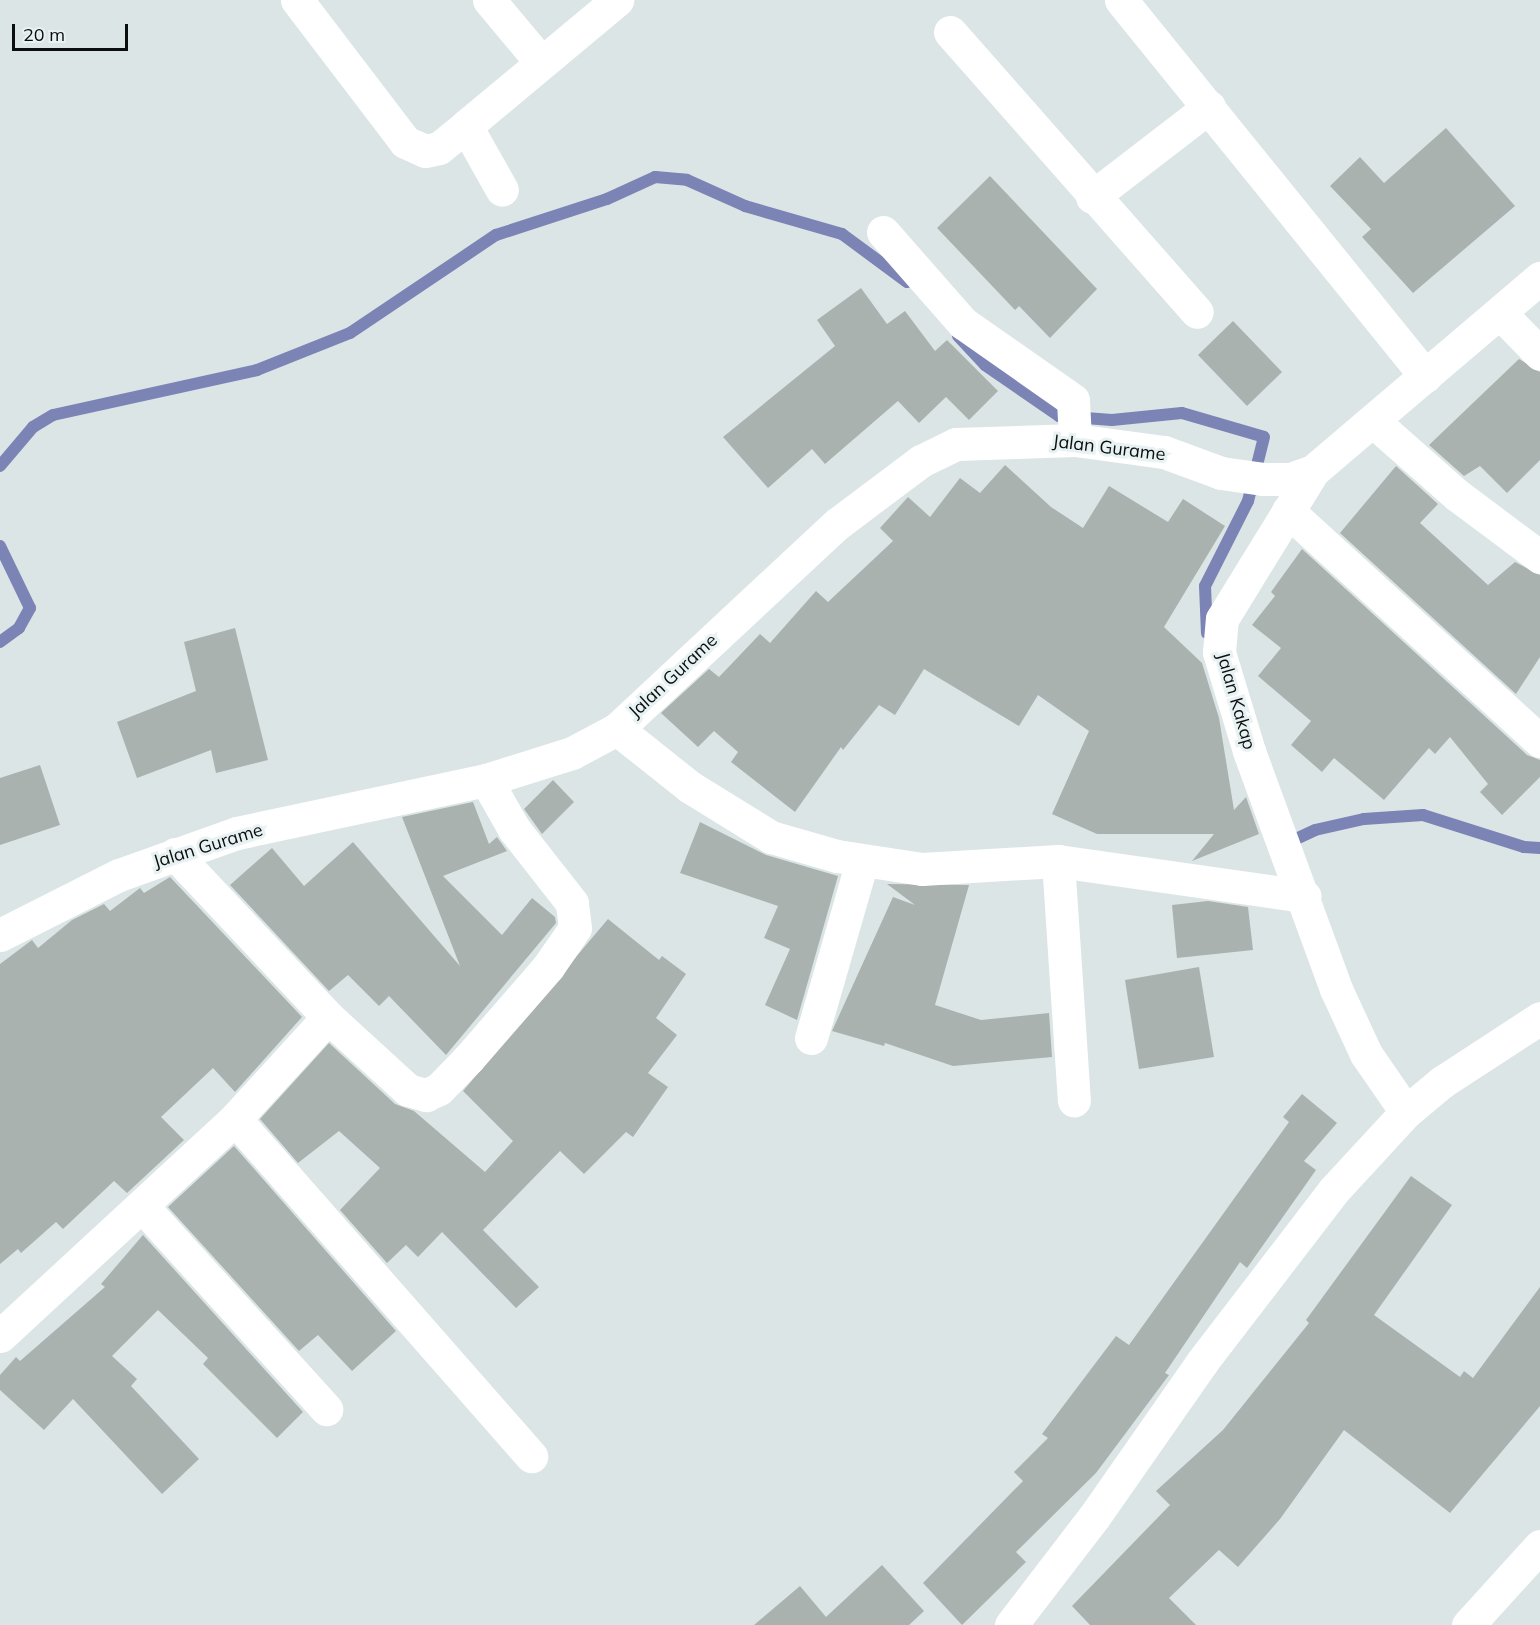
<!DOCTYPE html>
<style>
body{margin:0}
#map{position:relative;width:1540px;height:1625px;overflow:hidden;background:#dbe5e6;font-family:Mulish,sans-serif}
div>[style]{position:absolute}
.stream>*{height:12px;margin:-6px;padding:0 6px;transform-origin:6px;border-radius:6px;background:#7b84b4}
.building>*{inset:0;background:#aab2af}
.minor>*{height:33px;margin:-16.5px;padding:0 16.5px;transform-origin:16.5px;border-radius:16.5px;background:#fff}
span{translate:-50% -50%;white-space:nowrap;text-align:center;line-height:1.15;-webkit-text-stroke:6px #e9f2f3;paint-order:stroke}
.street-label{font-size:18px;color:#0b0e0f}
.scale{position:absolute;left:12px;top:24px;width:116px;height:27px;box-sizing:border-box;border:3px solid #0b0e0f;border-top:0;padding-left:8px;font-size:18px;line-height:21px;white-space:nowrap;color:#0b0e0f;-webkit-text-stroke:4px #e9f2f3;paint-order:stroke}
</style>
<div id="map">
<div class="stream">
<i style="left:958px;top:336px;width:40px;rotate:47deg"></i>
<i style="left:985px;top:365px;width:90px;rotate:34.6deg"></i>
<i style="left:1059px;top:416px;width:53px;rotate:4.3deg"></i>
<i style="left:1112px;top:420px;width:70px;rotate:-5.7deg"></i>
<i style="left:1182px;top:413px;width:85px;rotate:16.3deg"></i>
<i style="left:1264px;top:437px;width:66px;rotate:104deg"></i>
<i style="left:1248px;top:501px;width:95px;rotate:116.8deg"></i>
<i style="left:1205px;top:586px;width:47px;rotate:87.6deg"></i>
<i style="left:0;top:466px;width:51px;rotate:-49.8deg"></i>
<i style="left:33px;top:427px;width:23px;rotate:-31deg"></i>
<i style="left:53px;top:415px;width:209px;rotate:-12.4deg"></i>
<i style="left:257px;top:370px;width:100px;rotate:-21.7deg"></i>
<i style="left:350px;top:333px;width:176px;rotate:-33.9deg"></i>
<i style="left:496px;top:235px;width:117px;rotate:-18deg"></i>
<i style="left:607px;top:199px;width:53px;rotate:-24.6deg"></i>
<i style="left:655px;top:177px;width:32px;rotate:5deg"></i>
<i style="left:687px;top:180px;width:64px;rotate:24.1deg"></i>
<i style="left:745px;top:206px;width:101px;rotate:16.1deg"></i>
<i style="left:842px;top:234px;width:81px;rotate:36.4deg"></i>
<i style="left:0;top:546px;width:69px;rotate:64.2deg"></i>
<i style="left:30px;top:608px;width:23px;rotate:119deg"></i>
<i style="left:19px;top:628px;width:24px;rotate:144deg"></i>
<i style="left:1283px;top:845px;width:35px;rotate:-25deg"></i>
<i style="left:1315px;top:830px;width:50px;rotate:-12.7deg"></i>
<i style="left:1364px;top:819px;width:59px;rotate:-3.9deg"></i>
<i style="left:1423px;top:815px;width:106px;rotate:17.6deg"></i>
<i style="left:1524px;top:847px;width:16px;rotate:4deg"></i>
</div>
<div class="building">
<i style="clip-path:polygon(1446px 128px,1515px 206px,1413px 293px,1362px 237px,1371px 229px,1330px 186px,1360px 157px,1384px 183px)"></i>
<i style="clip-path:polygon(990px 176px,1097px 289px,1050px 338px,1019px 306px,1015px 310px,937px 228px)"></i>
<i style="clip-path:polygon(861px 288px,887px 324px,905px 311px,935px 351px,947px 340px,998px 391px,969px 420px,946px 397px,919px 423px,898px 401px,825px 464px,812px 449px,768px 488px,723px 437px,835px 346px,817px 320px)"></i>
<i style="clip-path:polygon(1233px 321px,1282px 372px,1247px 406px,1198px 355px)"></i>
<i style="clip-path:polygon(1519px 359px,1540px 372px,1540px 460px,1507px 493px,1480px 466px,1464px 476px,1429px 445px)"></i>
<i style="clip-path:polygon(1005px 465px,1051px 507px,1083px 528px,1109px 486px,1168px 522px,1183px 499px,1225px 526px,1164px 627px,1202px 663px,1219px 718px,1234px 810px,1246px 797px,1259px 834px,1192px 861px,1214px 834px,1097px 834px,1052px 814px,1089px 731px,1038px 695px,1019px 726px,924px 669px,895px 715px,879px 705px,843px 750px,841px 747px,795px 812px,731px 762px,738px 752px,714px 731px,698px 747px,661px 713px,709px 669px,719px 677px,760px 634px,770px 643px,816px 591px,828px 602px,893px 541px,880px 528px,908px 497px,930px 517px,960px 478px,980px 493px)"></i>
<i style="clip-path:polygon(1396px 466px,1438px 504px,1420px 523px,1488px 585px,1515px 562px,1540px 575px,1540px 657px,1516px 694px,1340px 533px)"></i>
<i style="clip-path:polygon(1302px 549px,1527px 755px,1540px 760px,1540px 777px,1502px 815px,1480px 792px,1488px 784px,1450px 737px,1435px 754px,1429px 748px,1384px 800px,1334px 758px,1322px 772px,1291px 745px,1311px 721px,1258px 676px,1281px 648px,1252px 625px,1275px 596px,1271px 592px)"></i>
<i style="clip-path:polygon(235px 628px,268px 760px,216px 773px,211px 750px,137px 778px,117px 722px,196px 691px,184px 642px)"></i>
<i style="clip-path:polygon(40px 765px,60px 825px,0 845px,0 778px)"></i>
<i style="clip-path:polygon(553px 780px,574px 802px,542px 834px,524px 809px)"></i>
<i style="clip-path:polygon(473px 802px,489px 844px,497px 837px,507px 851px,443px 876px,502px 935px,532px 898px,555px 917px,556px 923px,446px 1055px,389px 996px,379px 1006px,348px 975px,329px 991px,230px 885px,272px 848px,304px 886px,353px 842px,460px 966px,402px 817px)"></i>
<i style="clip-path:polygon(700px 822px,766px 855px,838px 876px,797px 1020px,765px 1005px,790px 949px,764px 938px,778px 906px,680px 873px)"></i>
<i style="clip-path:polygon(170px 877px,302px 1017px,235px 1092px,213px 1068px,161px 1117px,184px 1140px,127px 1193px,114px 1181px,63px 1229px,56px 1222px,21px 1253px,18px 1249px,0 1264px,0 964px,32px 940px,38px 948px,72px 920px,104px 904px,110px 911px,140px 888px,144px 893px)"></i>
<i style="clip-path:polygon(887px 884px,969px 885px,935px 1005px,981px 1020px,1049px 1013px,1052px 1057px,953px 1066px,885px 1043px,884px 1046px,832px 1031px,893px 897px,915px 905px)"></i>
<i style="clip-path:polygon(1208px 901px,1248px 907px,1253px 950px,1177px 958px,1172px 905px)"></i>
<i style="clip-path:polygon(608px 919px,659px 960px,662px 956px,686px 974px,656px 1018px,677px 1035px,648px 1073px,668px 1087px,633px 1137px,626px 1132px,584px 1174px,560px 1151px,483px 1230px,539px 1287px,516px 1308px,442px 1232px,418px 1257px,406px 1245px,387px 1263px,340px 1210px,380px 1168px,339px 1131px,298px 1163px,260px 1119px,329px 1043px,395px 1104px,414px 1111px,485px 1172px,513px 1141px,463px 1091px)"></i>
<i style="clip-path:polygon(1199px 967px,1214px 1057px,1139px 1069px,1125px 980px)"></i>
<i style="clip-path:polygon(1302px 1094px,1337px 1123px,1304px 1161px,1316px 1170px,1247px 1268px,1240px 1262px,1165px 1373px,1169px 1375px,1096px 1473px,1016px 1552px,1026px 1562px,962px 1625px,923px 1583px,1023px 1481px,1014px 1472px,1048px 1438px,1042px 1434px,1116px 1336px,1129px 1345px,1289px 1122px,1283px 1117px)"></i>
<i style="clip-path:polygon(234px 1146px,396px 1331px,352px 1371px,318px 1335px,299px 1351px,168px 1207px)"></i>
<i style="clip-path:polygon(1411px 1176px,1452px 1205px,1374px 1315px,1460px 1377px,1464px 1371px,1473px 1378px,1540px 1287px,1540px 1406px,1450px 1513px,1344px 1430px,1280px 1519px,1238px 1567px,1219px 1550px,1169px 1598px,1196px 1625px,1090px 1625px,1072px 1606px,1170px 1505px,1156px 1491px,1223px 1430px,1309px 1323px,1306px 1320px)"></i>
<i style="clip-path:polygon(143px 1235px,303px 1412px,277px 1438px,203px 1364px,208px 1358px,158px 1310px,112px 1356px,137px 1379px,131px 1386px,199px 1459px,162px 1494px,73px 1399px,44px 1430px,0 1390px,0 1375px,16px 1357px,20px 1361px,105px 1287px,101px 1284px)"></i>
<i style="clip-path:polygon(882px 1565px,924px 1611px,909px 1625px,754px 1625px,800px 1586px,826px 1617px)"></i>
</div>
<div class="minor">
<i style="left:297px;top:0;width:178px;rotate:52.7deg"></i>
<i style="left:405px;top:142px;width:22px;rotate:24deg"></i>
<i style="left:425px;top:151px;width:14px;rotate:-12deg"></i>
<i style="left:439px;top:148px;width:35px;rotate:-39deg"></i>
<i style="left:466px;top:126px;width:197px;rotate:-39.8deg"></i>
<i style="left:489px;top:0;width:80px;rotate:50.1deg"></i>
<i style="left:1121px;top:0;width:484px;rotate:51deg"></i>
<i style="left:950px;top:32px;width:373px;rotate:48.6deg"></i>
<i style="left:466px;top:126px;width:73px;rotate:60.6deg"></i>
<i style="left:1092px;top:197px;width:148px;rotate:-37.6deg"></i>
<i style="left:883px;top:232px;width:121px;rotate:48.7deg"></i>
<i style="left:963px;top:323px;width:134px;rotate:35deg"></i>
<i style="left:1073px;top:400px;width:40px;rotate:87.1deg"></i>
<i style="left:1500px;top:313px;width:57px;rotate:45.7deg"></i>
<i style="left:1373px;top:421px;width:112px;rotate:41.4deg"></i>
<i style="left:1457px;top:495px;width:104px;rotate:36.8deg"></i>
<i style="left:1288px;top:511px;width:341px;rotate:42.4deg"></i>
<i style="left:617px;top:729px;width:93px;rotate:38.5deg"></i>
<i style="left:690px;top:787px;width:95px;rotate:31.7deg"></i>
<i style="left:771px;top:837px;width:69px;rotate:16.1deg"></i>
<i style="left:837px;top:856px;width:86px;rotate:8.7deg"></i>
<i style="left:922px;top:869px;width:136px;rotate:-3.4deg"></i>
<i style="left:1058px;top:861px;width:249px;rotate:8.1deg"></i>
<i style="left:175px;top:854px;width:224px;rotate:46.8deg"></i>
<i style="left:328px;top:1017px;width:108px;rotate:42.4deg"></i>
<i style="left:408px;top:1090px;width:19px;rotate:16deg"></i>
<i style="left:426px;top:1095px;width:14px;rotate:-25deg"></i>
<i style="left:439px;top:1089px;width:43px;rotate:-45.9deg"></i>
<i style="left:469px;top:1058px;width:121px;rotate:-49deg"></i>
<i style="left:548px;top:967px;width:47px;rotate:-55.3deg"></i>
<i style="left:575px;top:928px;width:25px;rotate:-97deg"></i>
<i style="left:572px;top:903px;width:94px;rotate:-128.1deg"></i>
<i style="left:514px;top:829px;width:56px;rotate:-119.7deg"></i>
<i style="left:1058px;top:861px;width:240px;rotate:86.2deg"></i>
<i style="left:0;top:935px;width:133px;rotate:-26.8deg"></i>
<i style="left:119px;top:875px;width:125px;rotate:-19.6deg"></i>
<i style="left:237px;top:833px;width:255px;rotate:-12deg"></i>
<i style="left:486px;top:780px;width:90px;rotate:-17.4deg"></i>
<i style="left:572px;top:753px;width:51px;rotate:-28.1deg"></i>
<i style="left:617px;top:729px;width:301px;rotate:-43deg"></i>
<i style="left:837px;top:524px;width:105px;rotate:-36.9deg"></i>
<i style="left:921px;top:461px;width:39px;rotate:-26deg"></i>
<i style="left:956px;top:444px;width:119px;rotate:-1.9deg"></i>
<i style="left:1075px;top:440px;width:90px;rotate:7.7deg"></i>
<i style="left:1164px;top:452px;width:61px;rotate:20.2deg"></i>
<i style="left:1221px;top:473px;width:42px;rotate:8.1deg"></i>
<i style="left:1263px;top:479px;width:27px"></i>
<i style="left:1290px;top:479px;width:24px;rotate:-19deg"></i>
<i style="left:811px;top:1038px;width:184px;rotate:-73.9deg"></i>
<i style="left:1406px;top:1112px;width:70px;rotate:-124.6deg"></i>
<i style="left:1366px;top:1054px;width:72px;rotate:-114.8deg"></i>
<i style="left:1336px;top:989px;width:253px;rotate:-110.1deg"></i>
<i style="left:1249px;top:751px;width:103px;rotate:-106.9deg"></i>
<i style="left:1219px;top:652px;width:33px;rotate:-85deg"></i>
<i style="left:1222px;top:619px;width:174px;rotate:-58.4deg"></i>
<i style="left:1313px;top:471px;width:298px;rotate:-40.4deg"></i>
<i style="left:235px;top:1119px;width:449px;rotate:48.7deg"></i>
<i style="left:143px;top:1207px;width:273px;rotate:47.8deg"></i>
<i style="left:0;top:1336px;width:320px;rotate:-42.7deg"></i>
<i style="left:235px;top:1119px;width:138px;rotate:-47.6deg"></i>
<i style="left:1011px;top:1625px;width:136px;rotate:-52.5deg"></i>
<i style="left:1094px;top:1517px;width:189px;rotate:-55.1deg"></i>
<i style="left:1202px;top:1362px;width:217px;rotate:-52.5deg"></i>
<i style="left:1334px;top:1190px;width:106px;rotate:-47.3deg"></i>
<i style="left:1406px;top:1112px;width:47px;rotate:-39.8deg"></i>
<i style="left:1442px;top:1082px;width:117px;rotate:-33.1deg"></i>
<i style="left:1468px;top:1625px;width:107px;rotate:-47.7deg"></i>
</div>
<div class="street-label">
<span style="left:1109px;top:448px;rotate:7deg">Jalan Gurame</span>
<span style="left:673px;top:676px;rotate:-43deg">Jalan Gurame</span>
<span style="left:1236px;top:701px;rotate:74deg">Jalan Kakap</span>
<span style="left:208px;top:846px;rotate:-17deg">Jalan Gurame</span>
</div>
<div class="scale">20 m</div>
</div>
